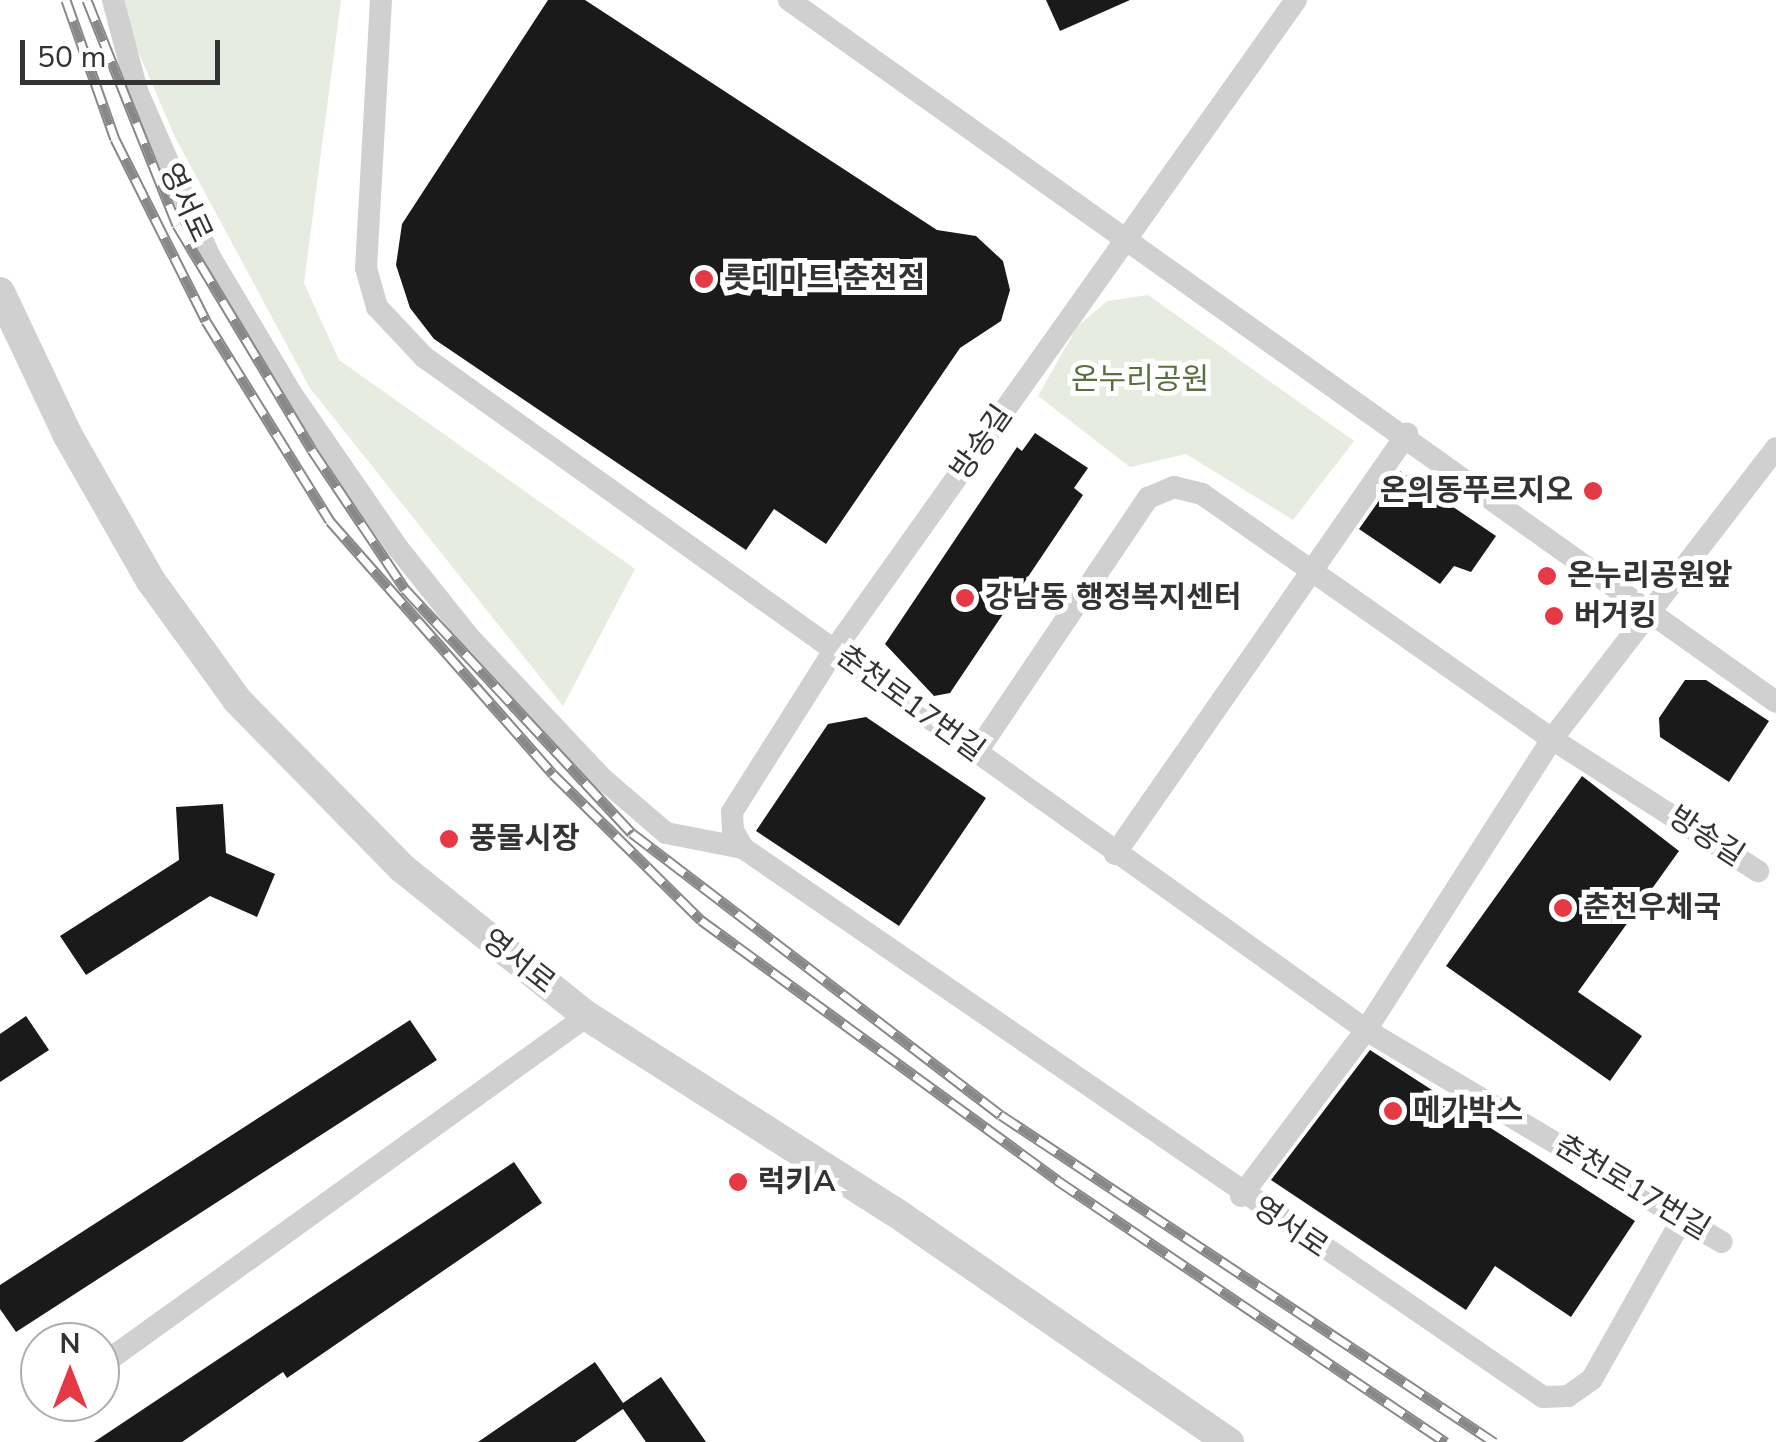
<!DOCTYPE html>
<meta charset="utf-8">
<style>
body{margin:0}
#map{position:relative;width:1776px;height:1442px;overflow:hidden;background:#fff;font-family:"Nunito Sans","Noto Sans KR",sans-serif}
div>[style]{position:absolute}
.green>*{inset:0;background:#e6ecdf}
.building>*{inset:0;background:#1a1a1a}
.minor>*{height:22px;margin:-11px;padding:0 11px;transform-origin:11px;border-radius:11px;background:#d0d0d0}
.tertiary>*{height:30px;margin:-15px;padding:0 15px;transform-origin:15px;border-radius:15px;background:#d0d0d0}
.rail>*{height:11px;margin-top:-5.5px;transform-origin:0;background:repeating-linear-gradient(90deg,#fff 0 22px,#888 0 44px);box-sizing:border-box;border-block:2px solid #888}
.dots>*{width:28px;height:28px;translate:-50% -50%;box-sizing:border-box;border:5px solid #fff;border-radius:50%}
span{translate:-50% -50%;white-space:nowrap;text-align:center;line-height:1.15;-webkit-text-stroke:10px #fff;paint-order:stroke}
.street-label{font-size:30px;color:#333}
.poi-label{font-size:30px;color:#333;font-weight:700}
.left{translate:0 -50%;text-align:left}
.right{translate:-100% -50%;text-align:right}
.park-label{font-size:30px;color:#56703f}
.north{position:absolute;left:20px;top:1322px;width:100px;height:100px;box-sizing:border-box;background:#fff;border:2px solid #adadad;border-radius:50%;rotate:0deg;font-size:28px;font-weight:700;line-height:40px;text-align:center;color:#333}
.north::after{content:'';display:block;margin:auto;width:35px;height:45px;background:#e63946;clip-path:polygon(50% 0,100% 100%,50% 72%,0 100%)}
.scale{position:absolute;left:20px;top:40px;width:200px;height:45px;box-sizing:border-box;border:5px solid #333;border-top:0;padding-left:12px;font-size:30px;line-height:35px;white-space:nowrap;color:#333;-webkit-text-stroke:8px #fff;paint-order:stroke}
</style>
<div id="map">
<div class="green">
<i style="clip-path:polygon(116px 0,341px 0,304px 283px,339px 360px,635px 569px,563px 706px,310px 388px,175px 137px)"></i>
<i style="clip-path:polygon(1148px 295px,1354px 441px,1293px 520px,1186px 454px,1130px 467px,1038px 396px,1077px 327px,1107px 301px)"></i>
</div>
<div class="building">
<i style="clip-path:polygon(548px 0,585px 0,937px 230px,976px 236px,1003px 261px,1010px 290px,1001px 321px,960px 348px,826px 544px,774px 509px,746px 550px,434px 339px,410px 308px,396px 265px,402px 224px)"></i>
<i style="clip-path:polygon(1046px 0,1130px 0,1060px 31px)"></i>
<i style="clip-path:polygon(1035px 433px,1088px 468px,1074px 488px,1083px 495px,950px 693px,934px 696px,885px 644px,1017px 447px,1022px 451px)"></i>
<i style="clip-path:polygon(1400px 471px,1496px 536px,1471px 572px,1454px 566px,1440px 584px,1359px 529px)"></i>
<i style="clip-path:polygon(1685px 680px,1706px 680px,1769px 721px,1729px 782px,1660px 737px,1659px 718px)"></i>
<i style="clip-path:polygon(866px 717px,986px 798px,899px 926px,756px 831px,828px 724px)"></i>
<i style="clip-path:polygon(1582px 776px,1679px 851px,1578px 992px,1642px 1036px,1610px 1081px,1446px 966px)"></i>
<i style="clip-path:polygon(223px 804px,226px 853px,275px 874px,257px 917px,210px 896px,86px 975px,60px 936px,179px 860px,176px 807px)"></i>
<i style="clip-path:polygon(26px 1016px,49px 1050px,0 1082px,0 1034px)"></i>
<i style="clip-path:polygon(410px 1020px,437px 1060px,16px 1332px,0 1309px,0 1285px)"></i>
<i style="clip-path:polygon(1370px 1050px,1635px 1221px,1571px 1317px,1495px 1266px,1466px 1310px,1271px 1180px)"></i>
<i style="clip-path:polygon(514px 1162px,542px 1203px,287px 1378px,283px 1372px,182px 1442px,94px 1442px)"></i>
<i style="clip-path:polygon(595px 1362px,623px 1403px,661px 1377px,706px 1442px,646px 1442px,623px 1409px,575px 1442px,478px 1442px)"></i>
</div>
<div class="minor">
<i style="left:113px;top:0;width:94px;rotate:75.2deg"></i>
<i style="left:137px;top:91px;width:181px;rotate:66.3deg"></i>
<i style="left:210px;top:257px;width:158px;rotate:59.2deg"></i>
<i style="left:291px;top:393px;width:188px;rotate:55.4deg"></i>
<i style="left:398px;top:548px;width:114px;rotate:51.4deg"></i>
<i style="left:469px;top:637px;width:195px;rotate:46.7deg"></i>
<i style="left:603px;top:779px;width:83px;rotate:40.6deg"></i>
<i style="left:666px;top:833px;width:78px;rotate:11deg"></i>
<i style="left:381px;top:0;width:268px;rotate:93.2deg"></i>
<i style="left:366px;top:268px;width:41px;rotate:74.2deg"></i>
<i style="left:377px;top:307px;width:69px;rotate:46.8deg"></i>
<i style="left:424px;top:357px;width:1158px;rotate:35.54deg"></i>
<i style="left:1366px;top:1030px;width:414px;rotate:30.8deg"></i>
<i style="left:789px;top:0;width:1211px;rotate:35.42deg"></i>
<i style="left:1296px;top:0;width:796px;rotate:125.39deg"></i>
<i style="left:835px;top:649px;width:193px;rotate:122.3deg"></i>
<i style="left:732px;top:812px;width:18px;rotate:87deg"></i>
<i style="left:733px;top:830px;width:21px;rotate:61deg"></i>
<i style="left:743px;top:848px;width:970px;rotate:34.46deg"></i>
<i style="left:1543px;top:1397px;width:25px;rotate:-2deg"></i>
<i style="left:1568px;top:1396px;width:29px;rotate:-35deg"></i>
<i style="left:1592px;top:1379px;width:187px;rotate:-60.6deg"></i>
<i style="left:976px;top:753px;width:308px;rotate:-56deg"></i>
<i style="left:1148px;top:498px;width:28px;rotate:-23deg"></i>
<i style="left:1174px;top:487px;width:29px;rotate:14deg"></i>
<i style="left:1202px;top:494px;width:427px;rotate:35deg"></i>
<i style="left:1552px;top:739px;width:245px;rotate:32.7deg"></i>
<i style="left:1115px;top:854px;width:512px;rotate:-55.19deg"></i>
<i style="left:1241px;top:1196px;width:208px;rotate:-53deg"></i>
<i style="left:1366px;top:1030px;width:345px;rotate:-57.4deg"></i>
<i style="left:1552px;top:739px;width:367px;rotate:-52.4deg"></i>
<i style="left:100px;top:1366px;width:600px;rotate:-35.7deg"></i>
</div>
<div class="tertiary">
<i style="left:0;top:292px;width:157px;rotate:64.7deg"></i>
<i style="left:67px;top:434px;width:169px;rotate:60.3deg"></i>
<i style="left:151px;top:581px;width:147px;rotate:54.1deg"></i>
<i style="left:237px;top:700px;width:235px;rotate:45.5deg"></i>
<i style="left:402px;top:868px;width:237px;rotate:38.7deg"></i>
<i style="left:587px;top:1016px;width:365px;rotate:32.5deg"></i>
<i style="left:895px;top:1212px;width:406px;rotate:34.6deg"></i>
</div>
<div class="rail">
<i style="left:66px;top:0;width:147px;rotate:70.6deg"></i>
<i style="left:115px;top:139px;width:203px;rotate:63.4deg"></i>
<i style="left:206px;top:321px;width:235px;rotate:58.2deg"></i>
<i style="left:330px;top:521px;width:337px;rotate:48.6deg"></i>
<i style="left:553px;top:774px;width:208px;rotate:44.6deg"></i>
<i style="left:701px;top:920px;width:441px;rotate:36.1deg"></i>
<i style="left:1057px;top:1180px;width:469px;rotate:34deg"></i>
<i style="left:87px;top:0;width:242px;rotate:68.2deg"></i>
<i style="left:177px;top:225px;width:262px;rotate:59deg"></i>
<i style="left:312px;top:450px;width:167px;rotate:56.2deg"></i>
<i style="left:405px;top:589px;width:333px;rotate:47.1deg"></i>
<i style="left:632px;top:833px;width:464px;rotate:37.4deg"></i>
<i style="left:1001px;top:1115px;width:592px;rotate:33.56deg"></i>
</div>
<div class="dots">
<i style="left:704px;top:279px;background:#e63946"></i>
<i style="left:1593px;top:491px;background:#e63946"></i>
<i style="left:1547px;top:576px;background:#e63946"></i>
<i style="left:965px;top:598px;background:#e63946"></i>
<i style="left:1554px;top:616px;background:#e63946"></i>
<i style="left:449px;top:839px;background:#e63946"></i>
<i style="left:1563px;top:908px;background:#e63946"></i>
<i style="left:1393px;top:1111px;background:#e63946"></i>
<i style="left:738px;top:1182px;background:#e63946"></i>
</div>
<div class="street-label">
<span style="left:185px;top:203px;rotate:65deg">영서로</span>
<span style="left:982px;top:443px;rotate:-55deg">방송길</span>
<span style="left:910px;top:704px;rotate:36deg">춘천로17번길</span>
<span style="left:1706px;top:837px;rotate:33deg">방송길</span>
<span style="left:518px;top:962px;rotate:38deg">영서로</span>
<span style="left:1632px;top:1188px;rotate:31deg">춘천로17번길</span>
<span style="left:1290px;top:1228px;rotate:34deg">영서로</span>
</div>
<div class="poi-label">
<span class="left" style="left:724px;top:279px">롯데마트 춘천점</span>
<span class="right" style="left:1573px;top:491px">온의동푸르지오</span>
<span class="left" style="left:1567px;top:576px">온누리공원앞</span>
<span class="left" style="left:985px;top:598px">강남동 행정복지센터</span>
<span class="left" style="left:1574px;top:616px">버거킹</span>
<span class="left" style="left:469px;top:839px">풍물시장</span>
<span class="left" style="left:1583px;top:908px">춘천우체국</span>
<span class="left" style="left:1413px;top:1111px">메가박스</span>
<span class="left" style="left:758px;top:1182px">럭키A</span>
</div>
<div class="park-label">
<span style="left:1140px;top:380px">온누리공원</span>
</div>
<div class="north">N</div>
<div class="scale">50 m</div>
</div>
